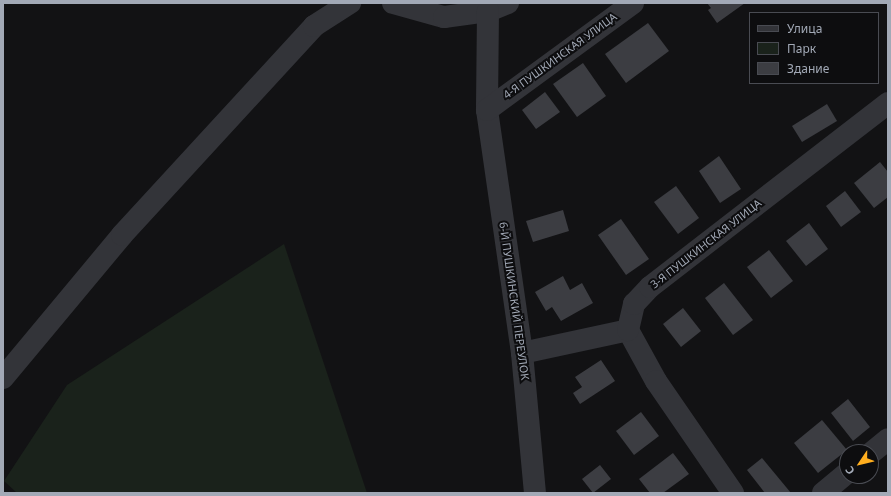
<!DOCTYPE html>
<meta charset="utf-8">
<style>
body{margin:0}
#map{position:relative;width:891px;height:496px;overflow:hidden;background:#121214;font-family:"Noto Sans",sans-serif}
div>[style]{position:absolute}
.green>*{inset:0;background:#1a221b}
.building>*{inset:0;background:#3c3d42}
.minor>*{height:22px;margin:-11px;padding:0 11px;transform-origin:11px;border-radius:11px;background:#333439}
span{translate:-50% -50%;white-space:nowrap;text-align:center;line-height:1.15;-webkit-text-stroke:4px #0d0d0f;paint-order:stroke}
.street-label{font-size:11px;color:#a2a9b6}
.frame{position:absolute;inset:0;border:4px solid #a2a9b6;pointer-events:none}
.legend{position:absolute;left:749px;top:12px;width:130px;height:72px;box-sizing:border-box;background:#0d0d0f;border:1px solid #494b52;margin:0;padding:5px 7px;list-style:none;font-size:12px;color:#a2a9b6}
.legend li{display:flex;align-items:center;gap:8px;height:20px}
.legend b{width:20px;border:1px solid #494b52}
.north{position:absolute;left:839px;top:444px;width:40px;height:40px;box-sizing:border-box;background:#0d0d0f;border:1px solid #494b52;border-radius:50%;rotate:235deg;font-size:11px;font-weight:700;line-height:16px;text-align:center;color:#a2a9b6}
.north::after{content:'';display:block;margin:auto;width:14px;height:18px;background:#ffae1f;clip-path:polygon(50% 0,100% 100%,50% 72%,0 100%)}
</style>
<div id="map">
<div class="green">
<i style="clip-path:polygon(284px 244px,367px 493px,17px 493px,4px 481px,67px 385px)"></i>
</div>
<div class="building">
<i style="clip-path:polygon(707px 3px,745px 3px,717px 23px,708px 10px,711px 8px)"></i>
<i style="clip-path:polygon(648px 23px,669px 51px,626px 83px,605px 54px)"></i>
<i style="clip-path:polygon(583px 63px,606px 96px,577px 117px,553px 84px)"></i>
<i style="clip-path:polygon(545px 92px,560px 112px,536px 129px,522px 110px)"></i>
<i style="clip-path:polygon(827px 104px,837px 121px,802px 142px,792px 126px)"></i>
<i style="clip-path:polygon(719px 156px,741px 189px,720px 203px,699px 171px)"></i>
<i style="clip-path:polygon(880px 162px,888px 172px,888px 197px,874px 208px,854px 183px)"></i>
<i style="clip-path:polygon(676px 186px,699px 218px,678px 234px,654px 202px)"></i>
<i style="clip-path:polygon(845px 191px,861px 212px,841px 227px,826px 206px)"></i>
<i style="clip-path:polygon(563px 210px,569px 231px,533px 242px,526px 221px)"></i>
<i style="clip-path:polygon(621px 219px,649px 259px,626px 275px,598px 235px)"></i>
<i style="clip-path:polygon(809px 223px,828px 249px,806px 266px,786px 241px)"></i>
<i style="clip-path:polygon(769px 250px,793px 281px,771px 298px,747px 267px)"></i>
<i style="clip-path:polygon(563px 276px,570px 290px,582px 283px,593px 303px,561px 321px,552px 307px,546px 311px,535px 292px)"></i>
<i style="clip-path:polygon(724px 283px,753px 320px,733px 335px,705px 298px)"></i>
<i style="clip-path:polygon(683px 308px,701px 331px,681px 347px,663px 324px)"></i>
<i style="clip-path:polygon(601px 360px,615px 381px,580px 404px,573px 393px,582px 387px,575px 377px)"></i>
<i style="clip-path:polygon(848px 399px,870px 427px,853px 441px,831px 413px)"></i>
<i style="clip-path:polygon(641px 412px,659px 436px,634px 455px,616px 431px)"></i>
<i style="clip-path:polygon(822px 420px,847px 450px,818px 473px,794px 443px)"></i>
<i style="clip-path:polygon(673px 453px,689px 474px,663px 493px,650px 493px,639px 479px)"></i>
<i style="clip-path:polygon(762px 458px,791px 493px,765px 493px,747px 470px)"></i>
<i style="clip-path:polygon(600px 465px,611px 479px,593px 493px,582px 479px)"></i>
</div>
<div class="minor">
<i style="left:393px;top:3px;width:53px;rotate:15.4deg"></i>
<i style="left:444px;top:17px;width:44px;rotate:-7.8deg"></i>
<i style="left:508px;top:3px;width:22px;rotate:158deg"></i>
<i style="left:488px;top:11px;width:99px;rotate:90.6deg"></i>
<i style="left:487px;top:110px;width:246px;rotate:81.8deg"></i>
<i style="left:522px;top:353px;width:141px;rotate:84.7deg"></i>
<i style="left:487px;top:110px;width:181px;rotate:-36.2deg"></i>
<i style="left:628px;top:330px;width:58px;rotate:61.2deg"></i>
<i style="left:656px;top:381px;width:136px;rotate:55.5deg"></i>
<i style="left:522px;top:353px;width:108px;rotate:-12.2deg"></i>
<i style="left:628px;top:330px;width:27px;rotate:-77deg"></i>
<i style="left:634px;top:304px;width:23px;rotate:-47deg"></i>
<i style="left:650px;top:287px;width:301px;rotate:-37.7deg"></i>
<i style="left:3px;top:378px;width:186px;rotate:-50.2deg"></i>
<i style="left:122px;top:235px;width:284px;rotate:-47.4deg"></i>
<i style="left:314px;top:26px;width:43px;rotate:-32.6deg"></i>
<i style="left:871px;top:453px;width:22px;rotate:-39deg"></i>
<i style="left:823px;top:493px;width:31px;rotate:-40deg"></i>
</div>
<div class="street-label">
<span style="left:560px;top:56px;rotate:-36deg">4-Я ПУШКИНСКАЯ УЛИЦА</span>
<span style="left:706px;top:244px;rotate:-38deg">3-Я ПУШКИНСКАЯ УЛИЦА</span>
<span style="left:514px;top:301px;rotate:82deg">6-Й ПУШКИНСКИЙ ПЕРЕУЛОК</span>
</div>
<div class="frame"></div>
<ul class="legend">
<li><b style="height:5px;background:#333439"></b>Улица</li>
<li><b style="height:11px;background:#1a221b"></b>Парк</li>
<li><b style="height:11px;background:#3c3d42"></b>Здание</li>
</ul>
<div class="north">С</div>
</div>
